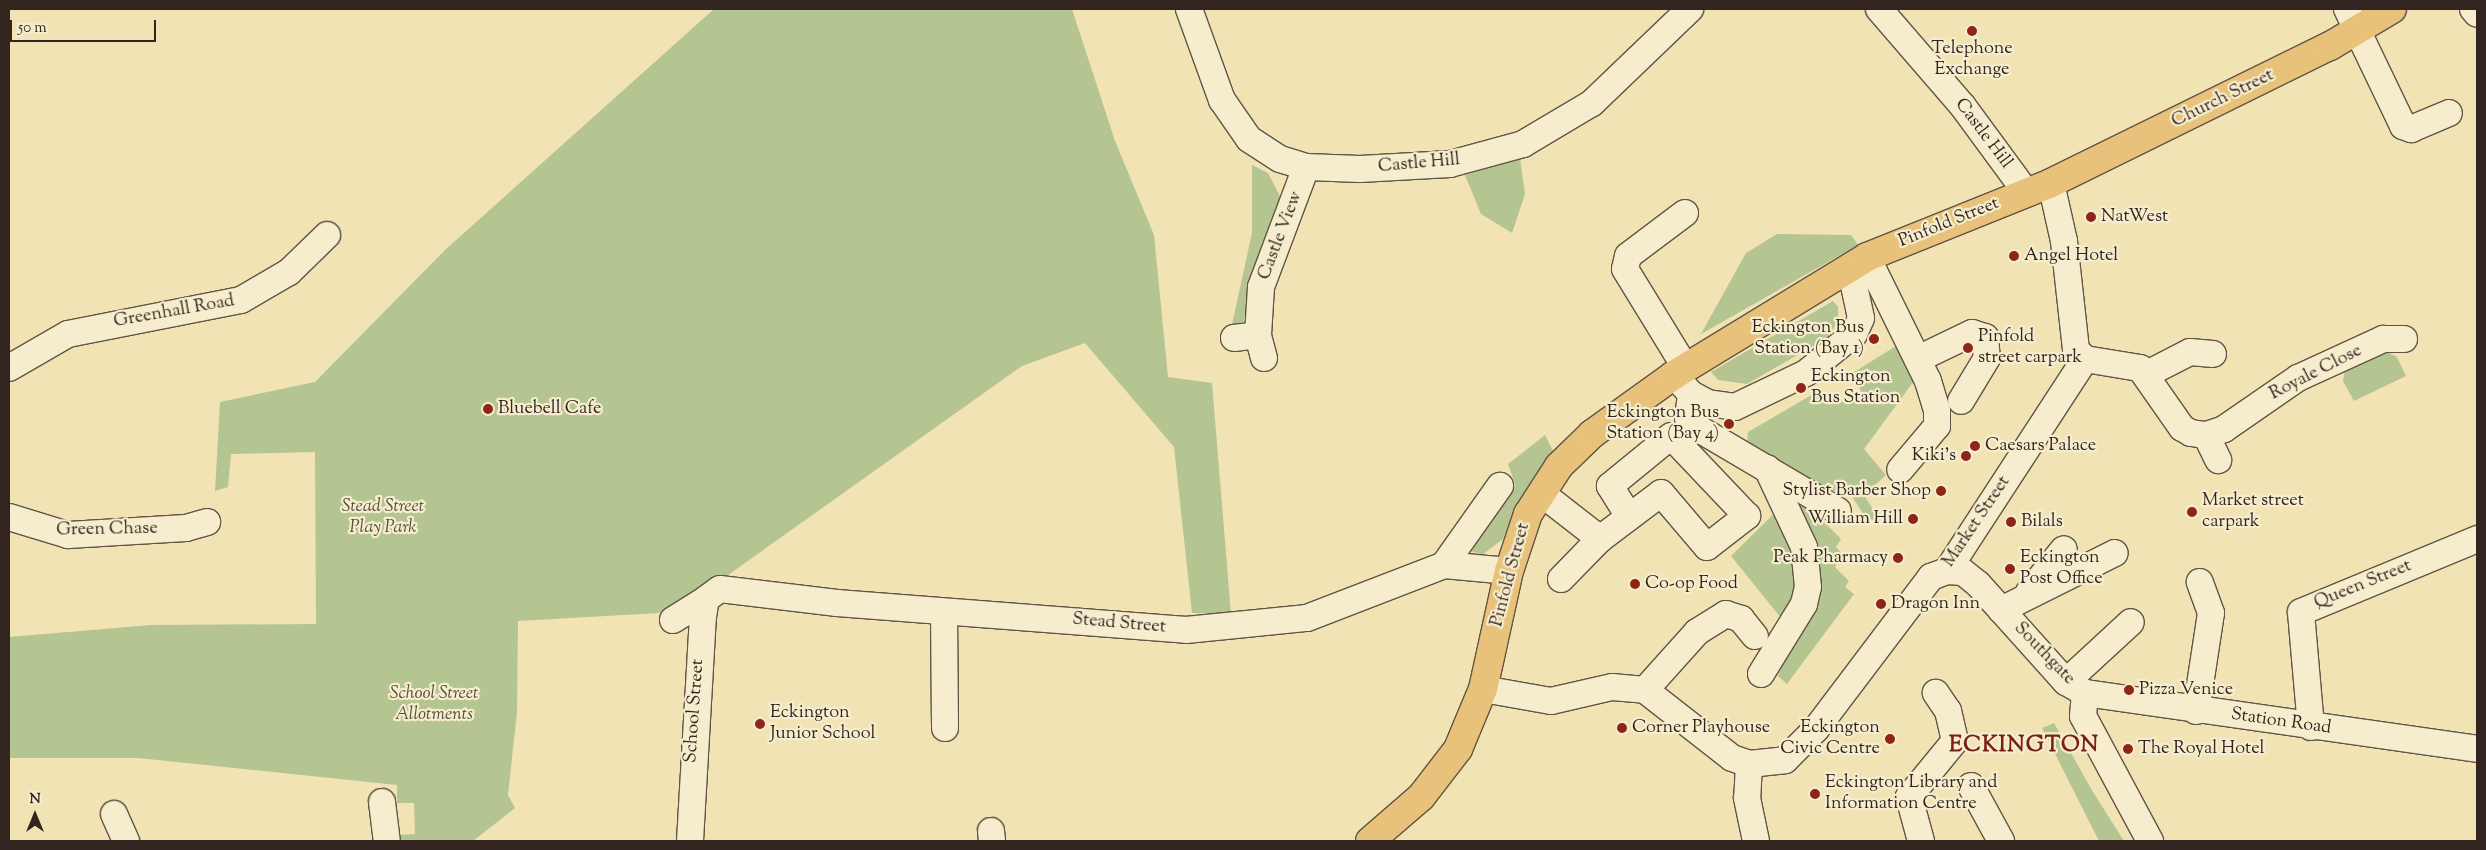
<!DOCTYPE html>
<style>
body{margin:0}
#map{position:relative;width:2486px;height:850px;overflow:hidden;background:#f1e3b4;font-family:"Sorts Mill Goudy",serif}
div>[style]{position:absolute}
.green>*{inset:0;background:#b4c591}
.roads{filter:drop-shadow(1px 0 #625445) drop-shadow(-1px 0 #625445) drop-shadow(0 1px #625445) drop-shadow(0 -1px #625445)}
.minor>*{height:26px;margin:-13px;padding:0 13px;transform-origin:13px;border-radius:13px;background:#f6edce}
.major>*{height:28px;margin:-14px;padding:0 14px;transform-origin:14px;border-radius:14px;background:#e8c27a}
.dots>*{width:14px;height:14px;translate:-50% -50%;box-sizing:border-box;border:2px solid #f6edce;border-radius:50%}
span{translate:-50% -50%;white-space:nowrap;text-align:center;line-height:1.15;-webkit-text-stroke:4.5px #f6edce;paint-order:stroke}
.poi-label{font-size:18px;color:#322520}
.left{translate:0 -50%;text-align:left}
.right{translate:-100% -50%;text-align:right}
.street-label{font-size:18px;color:#322520}
.park-label{font-size:18px;color:#524d3c;font-style:italic}
.district-label{font-size:22px;color:#7a1f14;font-weight:700;letter-spacing:1px}
.frame{position:absolute;inset:0;border:10px solid #322520;pointer-events:none}
.north{position:absolute;left:10px;top:790px;width:50px;height:50px;-webkit-text-stroke:4px #f6edce;paint-order:stroke;rotate:0deg;font-size:14px;font-weight:700;line-height:20px;text-align:center;color:#322520}
.north::after{content:'';display:block;margin:auto;width:18px;height:22px;background:#322520;clip-path:polygon(50% 0,100% 100%,50% 72%,0 100%)}
.scale{position:absolute;left:10px;top:20px;width:146px;height:22px;box-sizing:border-box;border:2px solid #322520;border-top:0;padding-left:6px;font-size:15px;line-height:18px;white-space:nowrap;color:#322520;-webkit-text-stroke:4px #f6edce;paint-order:stroke}
</style>
<div id="map">
<div class="green">
<i style="clip-path:polygon(714px 9px,1072px 9px,1115px 141px,1154px 235px,1168px 377px,1212px 383px,1231px 614px,1192px 613px,1174px 447px,1085px 343px,1022px 366px,676px 612px,518px 621px,517px 712px,508px 795px,515px 808px,473px 841px,397px 841px,397px 835px,415px 834px,414px 803px,397px 803px,397px 785px,138px 758px,9px 758px,9px 637px,151px 625px,316px 624px,315px 452px,231px 454px,228px 487px,215px 491px,220px 402px,315px 382px,445px 250px)"></i>
<i style="clip-path:polygon(1520px 158px,1525px 194px,1512px 233px,1481px 214px,1465px 175px)"></i>
<i style="clip-path:polygon(1252px 165px,1268px 173px,1285px 206px,1251px 280px,1244px 321px,1231px 329px,1252px 233px)"></i>
<i style="clip-path:polygon(1777px 234px,1851px 235px,1858px 245px,1701px 334px,1746px 253px)"></i>
<i style="clip-path:polygon(1833px 301px,1838px 307px,1838px 321px,1827px 338px,1747px 384px,1718px 380px,1711px 372px)"></i>
<i style="clip-path:polygon(1896px 346px,1914px 381px,1864px 449px,1886px 475px,1864px 495px,1881px 522px,1866px 518px,1847px 489px,1825px 492px,1747px 444px,1748px 432px,1822px 389px,1826px 402px,1836px 398px,1840px 403px,1861px 391px,1851px 374px)"></i>
<i style="clip-path:polygon(2381px 349px,2397px 357px,2406px 376px,2354px 401px,2343px 381px,2345px 370px)"></i>
<i style="clip-path:polygon(1545px 435px,1553px 451px,1516px 506px,1503px 539px,1482px 555px,1471px 551px,1515px 484px,1508px 464px)"></i>
<i style="clip-path:polygon(1795px 493px,1841px 539px,1836px 547px,1843px 555px,1835px 567px,1849px 581px,1845px 587px,1854px 594px,1787px 684px,1778px 676px,1794px 634px,1731px 556px)"></i>
<i style="clip-path:polygon(2054px 723px,2093px 792px,2124px 841px,2099px 841px,2042px 728px)"></i>
</div>
<div class="roads">
<div class="minor">
<i style="left:1189px;top:9px;width:97px;rotate:70.1deg"></i>
<i style="left:1222px;top:100px;width:47px;rotate:55.3deg"></i>
<i style="left:1249px;top:139px;width:37px;rotate:33deg"></i>
<i style="left:1280px;top:159px;width:27px;rotate:17deg"></i>
<i style="left:1306px;top:167px;width:54px;rotate:2.1deg"></i>
<i style="left:1360px;top:169px;width:90px;rotate:-3.2deg"></i>
<i style="left:1450px;top:164px;width:76px;rotate:-15.3deg"></i>
<i style="left:1523px;top:144px;width:80px;rotate:-30.7deg"></i>
<i style="left:1592px;top:103px;width:136px;rotate:-43.8deg"></i>
<i style="left:1879px;top:9px;width:127px;rotate:49.2deg"></i>
<i style="left:1962px;top:105px;width:108px;rotate:53.7deg"></i>
<i style="left:2347px;top:9px;width:130px;rotate:64.4deg"></i>
<i style="left:2403px;top:126px;width:9px;rotate:21deg"></i>
<i style="left:2411px;top:129px;width:41px;rotate:-22.8deg"></i>
<i style="left:2473px;top:9px;width:6px;rotate:51deg"></i>
<i style="left:2051px;top:183px;width:59px;rotate:77.4deg"></i>
<i style="left:2064px;top:241px;width:110px;rotate:83.7deg"></i>
<i style="left:2076px;top:350px;width:13px;rotate:45deg"></i>
<i style="left:2085px;top:359px;width:56px;rotate:9.3deg"></i>
<i style="left:2140px;top:368px;width:73px;rotate:55deg"></i>
<i style="left:2182px;top:428px;width:10px;rotate:29deg"></i>
<i style="left:2191px;top:433px;width:15px;rotate:8deg"></i>
<i style="left:2206px;top:435px;width:19px;rotate:-18deg"></i>
<i style="left:2224px;top:429px;width:90px;rotate:-34.6deg"></i>
<i style="left:2298px;top:378px;width:94px;rotate:-24.6deg"></i>
<i style="left:2383px;top:339px;width:21px"></i>
<i style="left:1685px;top:213px;width:71px;rotate:143deg"></i>
<i style="left:1628px;top:256px;width:13px;rotate:103deg"></i>
<i style="left:1625px;top:269px;width:115px;rotate:58.5deg"></i>
<i style="left:1867px;top:257px;width:138px;rotate:63.8deg"></i>
<i style="left:1928px;top:381px;width:30px;rotate:73deg"></i>
<i style="left:1937px;top:410px;width:16px;rotate:90deg"></i>
<i style="left:1937px;top:426px;width:57px;rotate:130.1deg"></i>
<i style="left:1234px;top:338px;width:24px;rotate:-7deg"></i>
<i style="left:1264px;top:358px;width:24px;rotate:-105deg"></i>
<i style="left:1258px;top:335px;width:48px;rotate:-86.4deg"></i>
<i style="left:1261px;top:287px;width:128px;rotate:-69.4deg"></i>
<i style="left:1918px;top:359px;width:60px;rotate:-25.7deg"></i>
<i style="left:1972px;top:333px;width:14px;rotate:17deg"></i>
<i style="left:1985px;top:337px;width:21px;rotate:85deg"></i>
<i style="left:1987px;top:358px;width:50px;rotate:121.2deg"></i>
<i style="left:9px;top:368px;width:68px;rotate:-30deg"></i>
<i style="left:68px;top:334px;width:176px;rotate:-11.1deg"></i>
<i style="left:241px;top:300px;width:56px;rotate:-30.3deg"></i>
<i style="left:289px;top:272px;width:53px;rotate:-44.2deg"></i>
<i style="left:2147px;top:374px;width:48px;rotate:-27.1deg"></i>
<i style="left:2190px;top:352px;width:23px;rotate:5deg"></i>
<i style="left:1674px;top:375px;width:25px;rotate:48deg"></i>
<i style="left:1691px;top:394px;width:19px;rotate:28deg"></i>
<i style="left:1708px;top:403px;width:27px;rotate:8deg"></i>
<i style="left:1735px;top:407px;width:79px;rotate:-25.6deg"></i>
<i style="left:1806px;top:373px;width:62px;rotate:-39.1deg"></i>
<i style="left:1854px;top:334px;width:17px;rotate:-66deg"></i>
<i style="left:1861px;top:318px;width:52px;rotate:-102.2deg"></i>
<i style="left:1691px;top:394px;width:24px;rotate:97deg"></i>
<i style="left:1688px;top:418px;width:16px;rotate:45deg"></i>
<i style="left:1699px;top:429px;width:161px;rotate:30.5deg"></i>
<i style="left:2206px;top:435px;width:28px;rotate:64deg"></i>
<i style="left:1541px;top:493px;width:75px;rotate:37.9deg"></i>
<i style="left:9px;top:517px;width:62px;rotate:17deg"></i>
<i style="left:68px;top:535px;width:118px;rotate:-3.4deg"></i>
<i style="left:186px;top:528px;width:22px;rotate:-16deg"></i>
<i style="left:1444px;top:565px;width:97px;rotate:-54.7deg"></i>
<i style="left:1947px;top:571px;width:16px;rotate:4deg"></i>
<i style="left:1963px;top:572px;width:19px;rotate:39deg"></i>
<i style="left:1978px;top:584px;width:132px;rotate:48.1deg"></i>
<i style="left:2066px;top:682px;width:22px;rotate:30deg"></i>
<i style="left:2085px;top:693px;width:396px;rotate:8.1deg"></i>
<i style="left:1561px;top:579px;width:56px;rotate:-45.7deg"></i>
<i style="left:1600px;top:539px;width:76px;rotate:-37deg"></i>
<i style="left:1661px;top:493px;width:71px;rotate:49.6deg"></i>
<i style="left:1707px;top:547px;width:51px;rotate:-37.8deg"></i>
<i style="left:1747px;top:516px;width:110px;rotate:-133.5deg"></i>
<i style="left:1671px;top:436px;width:79px;rotate:140.7deg"></i>
<i style="left:1610px;top:486px;width:36px;rotate:58deg"></i>
<i style="left:2029px;top:592px;width:55px;rotate:-50.9deg"></i>
<i style="left:2001px;top:610px;width:127px;rotate:-26.6deg"></i>
<i style="left:944px;top:612px;width:116px;rotate:89.5deg"></i>
<i style="left:673px;top:620px;width:39px;rotate:-32deg"></i>
<i style="left:1761px;top:674px;width:82px;rotate:-58.4deg"></i>
<i style="left:1804px;top:604px;width:17px;rotate:-77deg"></i>
<i style="left:1808px;top:587px;width:40px;rotate:-95.7deg"></i>
<i style="left:1804px;top:547px;width:87px;rotate:-115.1deg"></i>
<i style="left:2066px;top:682px;width:88px;rotate:-42.7deg"></i>
<i style="left:1483px;top:689px;width:69px;rotate:10deg"></i>
<i style="left:1551px;top:701px;width:63px;rotate:-12.9deg"></i>
<i style="left:1612px;top:687px;width:33px;rotate:5deg"></i>
<i style="left:1645px;top:690px;width:110px;rotate:38deg"></i>
<i style="left:1732px;top:758px;width:18px;rotate:19deg"></i>
<i style="left:1749px;top:764px;width:36px;rotate:-6deg"></i>
<i style="left:1785px;top:760px;width:44px;rotate:-45deg"></i>
<i style="left:1816px;top:729px;width:191px;rotate:-52.9deg"></i>
<i style="left:1931px;top:577px;width:17px;rotate:-21deg"></i>
<i style="left:1947px;top:571px;width:253px;rotate:-56.9deg"></i>
<i style="left:1645px;top:690px;width:78px;rotate:-48.1deg"></i>
<i style="left:1697px;top:632px;width:34px;rotate:-32deg"></i>
<i style="left:1726px;top:614px;width:16px;rotate:18deg"></i>
<i style="left:1741px;top:619px;width:22px;rotate:51deg"></i>
<i style="left:2085px;top:693px;width:23px;rotate:95deg"></i>
<i style="left:2083px;top:716px;width:142px;rotate:61.8deg"></i>
<i style="left:2196px;top:711px;width:99px;rotate:-81.3deg"></i>
<i style="left:2211px;top:613px;width:33px;rotate:-110deg"></i>
<i style="left:2311px;top:727px;width:115px;rotate:-95deg"></i>
<i style="left:2301px;top:612px;width:191px;rotate:-22.5deg"></i>
<i style="left:1749px;top:764px;width:34px;rotate:93deg"></i>
<i style="left:1747px;top:798px;width:44px;rotate:78.2deg"></i>
<i style="left:1971px;top:786px;width:63px;rotate:61.4deg"></i>
<i style="left:382px;top:802px;width:39px;rotate:83deg"></i>
<i style="left:114px;top:814px;width:30px;rotate:66deg"></i>
<i style="left:991px;top:831px;width:10px;rotate:84deg"></i>
<i style="left:690px;top:841px;width:224px;rotate:-86.7deg"></i>
<i style="left:703px;top:617px;width:18px;rotate:-81deg"></i>
<i style="left:706px;top:599px;width:17px;rotate:-36deg"></i>
<i style="left:720px;top:589px;width:118px;rotate:6.8deg"></i>
<i style="left:837px;top:603px;width:350px;rotate:4.4deg"></i>
<i style="left:1186px;top:630px;width:122px;rotate:-5.7deg"></i>
<i style="left:1307px;top:618px;width:147px;rotate:-21.1deg"></i>
<i style="left:1444px;top:565px;width:65px;rotate:5.3deg"></i>
<i style="left:1921px;top:841px;width:46px;rotate:-105.3deg"></i>
<i style="left:1909px;top:797px;width:72px;rotate:-50.6deg"></i>
<i style="left:1955px;top:741px;width:31px;rotate:-103deg"></i>
<i style="left:1948px;top:711px;width:22px;rotate:-124deg"></i>
</div>
<div class="major">
<i style="left:1370px;top:841px;width:67px;rotate:-40.8deg"></i>
<i style="left:1421px;top:797px;width:61px;rotate:-52.4deg"></i>
<i style="left:1458px;top:749px;width:65px;rotate:-67.4deg"></i>
<i style="left:1483px;top:689px;width:121px;rotate:-77.6deg"></i>
<i style="left:1509px;top:571px;width:60px;rotate:-71.6deg"></i>
<i style="left:1528px;top:514px;width:57px;rotate:-57.1deg"></i>
<i style="left:1559px;top:466px;width:46px;rotate:-44.1deg"></i>
<i style="left:1592px;top:434px;width:101px;rotate:-35.7deg"></i>
<i style="left:1674px;top:375px;width:226px;rotate:-31.4deg"></i>
<i style="left:1867px;top:257px;width:198px;rotate:-21.9deg"></i>
<i style="left:2051px;top:183px;width:311px;rotate:-26.2deg"></i>
<i style="left:2330px;top:46px;width:72px;rotate:-30.8deg"></i>
</div>
</div>
<div class="dots">
<i style="left:1972px;top:31px;background:#8f2418"></i>
<i style="left:2091px;top:217px;background:#8f2418"></i>
<i style="left:2014px;top:256px;background:#8f2418"></i>
<i style="left:1874px;top:339px;background:#8f2418"></i>
<i style="left:1968px;top:348px;background:#8f2418"></i>
<i style="left:1801px;top:388px;background:#8f2418"></i>
<i style="left:488px;top:409px;background:#8f2418"></i>
<i style="left:1729px;top:424px;background:#8f2418"></i>
<i style="left:1975px;top:446px;background:#8f2418"></i>
<i style="left:1966px;top:456px;background:#8f2418"></i>
<i style="left:1941px;top:491px;background:#8f2418"></i>
<i style="left:2192px;top:512px;background:#8f2418"></i>
<i style="left:1913px;top:519px;background:#8f2418"></i>
<i style="left:2011px;top:522px;background:#8f2418"></i>
<i style="left:1898px;top:558px;background:#8f2418"></i>
<i style="left:2010px;top:569px;background:#8f2418"></i>
<i style="left:1635px;top:584px;background:#8f2418"></i>
<i style="left:1881px;top:604px;background:#8f2418"></i>
<i style="left:2129px;top:690px;background:#8f2418"></i>
<i style="left:760px;top:724px;background:#8f2418"></i>
<i style="left:1622px;top:728px;background:#8f2418"></i>
<i style="left:1890px;top:739px;background:#8f2418"></i>
<i style="left:2128px;top:749px;background:#8f2418"></i>
<i style="left:1815px;top:794px;background:#8f2418"></i>
</div>
<div class="poi-label">
<span style="left:1972px;top:60px">Telephone<br>Exchange</span>
<span class="left" style="left:2101px;top:217px">NatWest</span>
<span class="left" style="left:2024px;top:256px">Angel Hotel</span>
<span class="right" style="left:1864px;top:339px">Eckington Bus<br>Station (Bay 1)</span>
<span class="left" style="left:1978px;top:348px">Pinfold<br>street carpark</span>
<span class="left" style="left:1811px;top:388px">Eckington<br>Bus Station</span>
<span class="left" style="left:498px;top:409px">Bluebell Cafe</span>
<span class="right" style="left:1719px;top:424px">Eckington Bus<br>Station (Bay 4)</span>
<span class="left" style="left:1985px;top:446px">Caesars Palace</span>
<span class="right" style="left:1956px;top:456px">Kiki's</span>
<span class="right" style="left:1931px;top:491px">Stylist Barber Shop</span>
<span class="left" style="left:2202px;top:512px">Market street<br>carpark</span>
<span class="right" style="left:1903px;top:519px">William Hill</span>
<span class="left" style="left:2021px;top:522px">Bilals</span>
<span class="right" style="left:1888px;top:558px">Peak Pharmacy</span>
<span class="left" style="left:2020px;top:569px">Eckington<br>Post Office</span>
<span class="left" style="left:1645px;top:584px">Co-op Food</span>
<span class="left" style="left:1891px;top:604px">Dragon Inn</span>
<span class="left" style="left:2139px;top:690px">Pizza Venice</span>
<span class="left" style="left:770px;top:724px">Eckington<br>Junior School</span>
<span class="left" style="left:1632px;top:728px">Corner Playhouse</span>
<span class="right" style="left:1880px;top:739px">Eckington<br>Civic Centre</span>
<span class="left" style="left:2138px;top:749px">The Royal Hotel</span>
<span class="left" style="left:1825px;top:794px">Eckington Library and<br>Information Centre</span>
</div>
<div class="street-label">
<span style="left:2223px;top:99px;rotate:-26deg">Church Street</span>
<span style="left:1983px;top:134px;rotate:53deg">Castle Hill</span>
<span style="left:1419px;top:164px;rotate:-5deg">Castle Hill</span>
<span style="left:1949px;top:223px;rotate:-22deg">Pinfold Street</span>
<span style="left:1281px;top:236px;rotate:-69deg">Castle View</span>
<span style="left:174px;top:312px;rotate:-10deg">Greenhall Road</span>
<span style="left:2316px;top:373px;rotate:-27deg">Royale Close</span>
<span style="left:1977px;top:522px;rotate:-56deg">Market Street</span>
<span style="left:107px;top:530px;rotate:-1deg">Green Chase</span>
<span style="left:1511px;top:575px;rotate:-75deg">Pinfold Street</span>
<span style="left:2363px;top:585px;rotate:-22deg">Queen Street</span>
<span style="left:1119px;top:624px;rotate:5deg">Stead Street</span>
<span style="left:2044px;top:654px;rotate:46deg">Southgate</span>
<span style="left:695px;top:711px;rotate:-86deg">School Street</span>
<span style="left:2281px;top:722px;rotate:8deg">Station Road</span>
</div>
<div class="park-label">
<span style="left:383px;top:518px">Stead Street<br>Play Park</span>
<span style="left:434px;top:705px">School Street<br>Allotments</span>
</div>
<div class="district-label">
<span style="left:2024px;top:747px">ECKINGTON</span>
</div>
<div class="frame"></div>
<div class="north">N</div>
<div class="scale">50 m</div>
</div>
